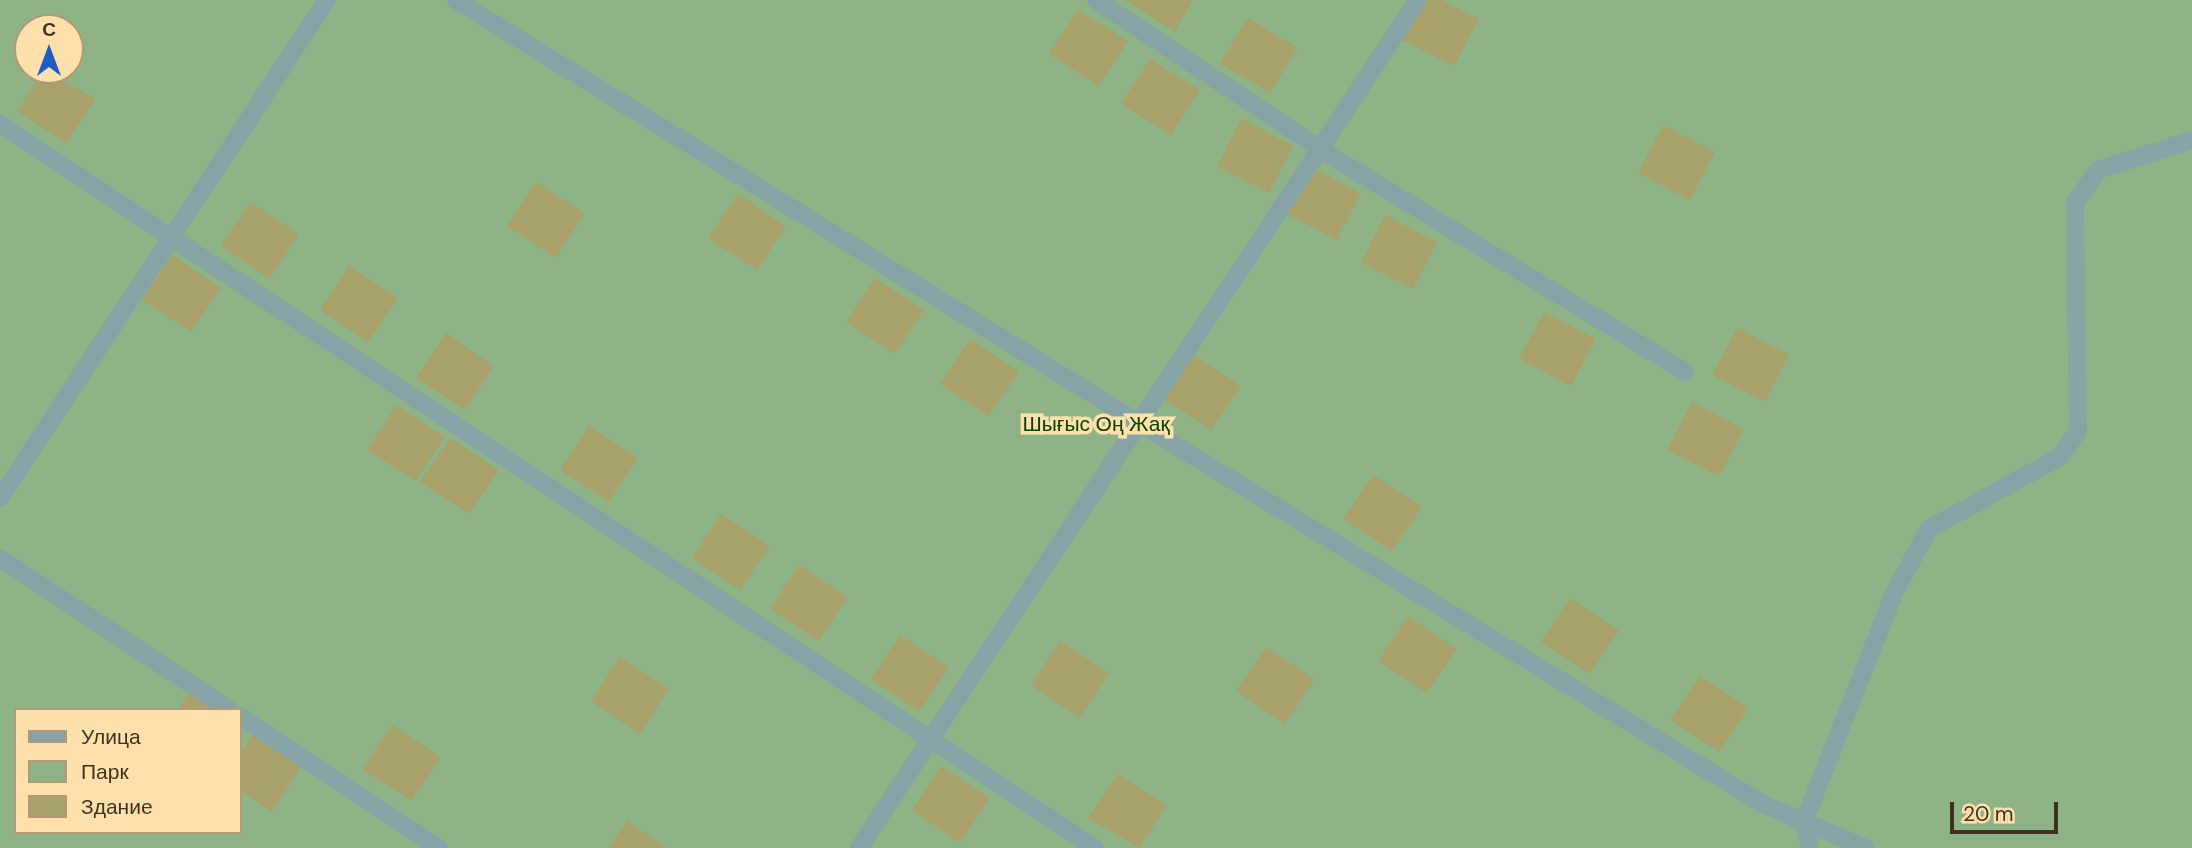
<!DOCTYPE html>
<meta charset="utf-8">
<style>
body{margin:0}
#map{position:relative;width:2192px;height:848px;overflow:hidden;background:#f1d3a0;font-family:"DM Sans",sans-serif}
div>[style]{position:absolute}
.green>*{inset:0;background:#8db386}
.building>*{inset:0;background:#a9a16a}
.service>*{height:18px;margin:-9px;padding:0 9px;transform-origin:9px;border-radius:9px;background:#86a4a6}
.minor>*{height:18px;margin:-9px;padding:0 9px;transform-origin:9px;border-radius:9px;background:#86a4a6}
span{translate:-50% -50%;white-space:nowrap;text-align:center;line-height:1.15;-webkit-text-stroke:7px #fee0ac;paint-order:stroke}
.park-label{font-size:21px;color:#094400}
.legend{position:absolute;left:14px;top:708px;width:228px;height:126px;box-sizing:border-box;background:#fee0ac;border:2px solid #b29b74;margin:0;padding:9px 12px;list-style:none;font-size:21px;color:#3f331f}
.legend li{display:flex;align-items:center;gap:14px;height:35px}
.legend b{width:35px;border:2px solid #b29b74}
.north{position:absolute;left:14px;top:14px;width:70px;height:70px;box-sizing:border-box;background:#fee0ac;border:2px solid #b29b74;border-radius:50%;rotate:0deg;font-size:19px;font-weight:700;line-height:28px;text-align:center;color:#3f331f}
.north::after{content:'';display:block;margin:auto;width:24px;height:32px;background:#1e5bc7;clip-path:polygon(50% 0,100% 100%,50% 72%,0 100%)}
.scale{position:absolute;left:1950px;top:802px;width:108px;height:32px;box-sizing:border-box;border:4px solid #3f331f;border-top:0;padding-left:9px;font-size:21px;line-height:24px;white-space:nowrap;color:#3f331f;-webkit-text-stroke:5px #fee0ac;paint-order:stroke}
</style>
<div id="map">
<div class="green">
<i style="clip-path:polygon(evenodd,0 0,2192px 0,2192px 848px,0 848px,0 0,28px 28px,70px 28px,70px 70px,28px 70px,28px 28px,0 0,16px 710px,240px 710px,240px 832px,16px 832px,16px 710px)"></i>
</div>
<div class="building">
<i style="clip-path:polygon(1126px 0,1193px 0,1175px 32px)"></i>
<i style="clip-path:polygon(1422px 0,1442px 0,1479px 19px,1454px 66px,1402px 40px)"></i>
<i style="clip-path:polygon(1078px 10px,1128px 41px,1099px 86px,1049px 54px)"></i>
<i style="clip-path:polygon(1248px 18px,1298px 48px,1270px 93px,1220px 63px)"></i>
<i style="clip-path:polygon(1150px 59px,1200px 90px,1171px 135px,1121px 104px)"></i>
<i style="clip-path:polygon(44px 70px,96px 99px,66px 143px,17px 111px)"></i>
<i style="clip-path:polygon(1241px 119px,1293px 146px,1269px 193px,1217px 167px)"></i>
<i style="clip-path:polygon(1663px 125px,1715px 152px,1690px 200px,1638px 173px)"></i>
<i style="clip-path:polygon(1309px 166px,1361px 193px,1337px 240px,1285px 213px)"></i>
<i style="clip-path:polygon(536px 182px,585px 213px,556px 258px,507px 226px)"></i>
<i style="clip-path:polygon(738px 194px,786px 226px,757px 270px,708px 238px)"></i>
<i style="clip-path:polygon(250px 202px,299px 234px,270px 279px,221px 246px)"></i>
<i style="clip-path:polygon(1385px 215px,1437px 242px,1413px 289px,1361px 263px)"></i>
<i style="clip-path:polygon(172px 255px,221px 288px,191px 332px,142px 300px)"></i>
<i style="clip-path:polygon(349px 266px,398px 298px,368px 342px,320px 310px)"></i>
<i style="clip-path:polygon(875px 278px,924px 310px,895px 354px,846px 322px)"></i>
<i style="clip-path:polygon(1544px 312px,1596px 339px,1571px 386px,1519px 359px)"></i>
<i style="clip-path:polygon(1737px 328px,1789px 355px,1765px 402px,1712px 375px)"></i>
<i style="clip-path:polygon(446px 333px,494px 366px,465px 410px,416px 378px)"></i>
<i style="clip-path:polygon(970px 339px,1019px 372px,989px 416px,940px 384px)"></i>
<i style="clip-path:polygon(1192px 354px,1241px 386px,1211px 430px,1162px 398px)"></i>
<i style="clip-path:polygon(1692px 402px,1744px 429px,1719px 476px,1667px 450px)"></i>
<i style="clip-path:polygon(396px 405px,445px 437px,416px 481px,367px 450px)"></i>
<i style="clip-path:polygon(589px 426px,638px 458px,609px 502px,560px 470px)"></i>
<i style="clip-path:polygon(450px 438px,499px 470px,469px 514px,420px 482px)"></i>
<i style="clip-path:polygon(1373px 475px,1422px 507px,1392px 551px,1343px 519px)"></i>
<i style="clip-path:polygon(721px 514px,770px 546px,740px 590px,692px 558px)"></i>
<i style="clip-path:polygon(799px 565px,848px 597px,819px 641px,770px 609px)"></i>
<i style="clip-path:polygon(1570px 598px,1619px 630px,1590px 674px,1541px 642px)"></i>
<i style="clip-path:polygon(1408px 616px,1457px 649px,1427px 693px,1378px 661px)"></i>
<i style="clip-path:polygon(900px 635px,949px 667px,919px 712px,871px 679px)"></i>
<i style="clip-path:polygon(1060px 641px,1109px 673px,1080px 718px,1031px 685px)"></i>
<i style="clip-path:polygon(1266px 647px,1315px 679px,1285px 724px,1236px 691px)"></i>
<i style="clip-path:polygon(620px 657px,669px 689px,640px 734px,591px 701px)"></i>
<i style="clip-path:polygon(1700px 676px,1749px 708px,1719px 752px,1670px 720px)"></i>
<i style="clip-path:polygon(191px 690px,221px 710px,178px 710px)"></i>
<i style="clip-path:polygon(392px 725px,441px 757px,412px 801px,362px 769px)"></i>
<i style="clip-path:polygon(252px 735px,301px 767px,272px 812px,240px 790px,240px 754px)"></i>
<i style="clip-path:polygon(941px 766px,990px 798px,960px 843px,912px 810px)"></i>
<i style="clip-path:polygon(1118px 774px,1167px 806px,1139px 848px,1088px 818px)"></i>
<i style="clip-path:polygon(627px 821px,667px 848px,609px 848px)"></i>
</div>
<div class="service">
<i style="left:456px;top:0;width:803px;rotate:31.77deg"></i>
<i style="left:1139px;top:423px;width:509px;rotate:123.38deg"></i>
<i style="left:1096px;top:0;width:269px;rotate:33.6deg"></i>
<i style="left:1320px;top:149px;width:428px;rotate:31.4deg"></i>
<i style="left:0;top:124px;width:1313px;rotate:33.47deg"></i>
<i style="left:0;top:558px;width:276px;rotate:33.5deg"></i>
<i style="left:240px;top:716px;width:239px;rotate:33.6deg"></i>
<i style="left:1810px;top:848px;width:27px;rotate:-103deg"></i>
<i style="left:1804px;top:822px;width:248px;rotate:-68.5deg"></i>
<i style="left:1895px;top:591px;width:71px;rotate:-61.3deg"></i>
<i style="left:1929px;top:529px;width:151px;rotate:-28.9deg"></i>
<i style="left:2061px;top:456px;width:30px;rotate:-56deg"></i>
<i style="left:2078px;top:431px;width:228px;rotate:-90.8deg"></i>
<i style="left:2075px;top:203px;width:40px;rotate:-55.1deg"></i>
<i style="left:2098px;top:170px;width:99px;rotate:-17.7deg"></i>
</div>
<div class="minor">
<i style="left:1418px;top:0;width:507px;rotate:123.41deg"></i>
<i style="left:1139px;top:423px;width:731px;rotate:31.41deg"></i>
<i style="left:1763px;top:804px;width:111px;rotate:23.3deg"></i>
<i style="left:0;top:498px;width:596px;rotate:-56.71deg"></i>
</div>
<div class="park-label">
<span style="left:1096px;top:424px">Шығыс Оң Жақ</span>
</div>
<ul class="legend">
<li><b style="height:9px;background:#86a4a6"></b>Улица</li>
<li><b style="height:19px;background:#8db386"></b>Парк</li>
<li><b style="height:19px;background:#a9a16a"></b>Здание</li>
</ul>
<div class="north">С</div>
<div class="scale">20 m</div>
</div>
